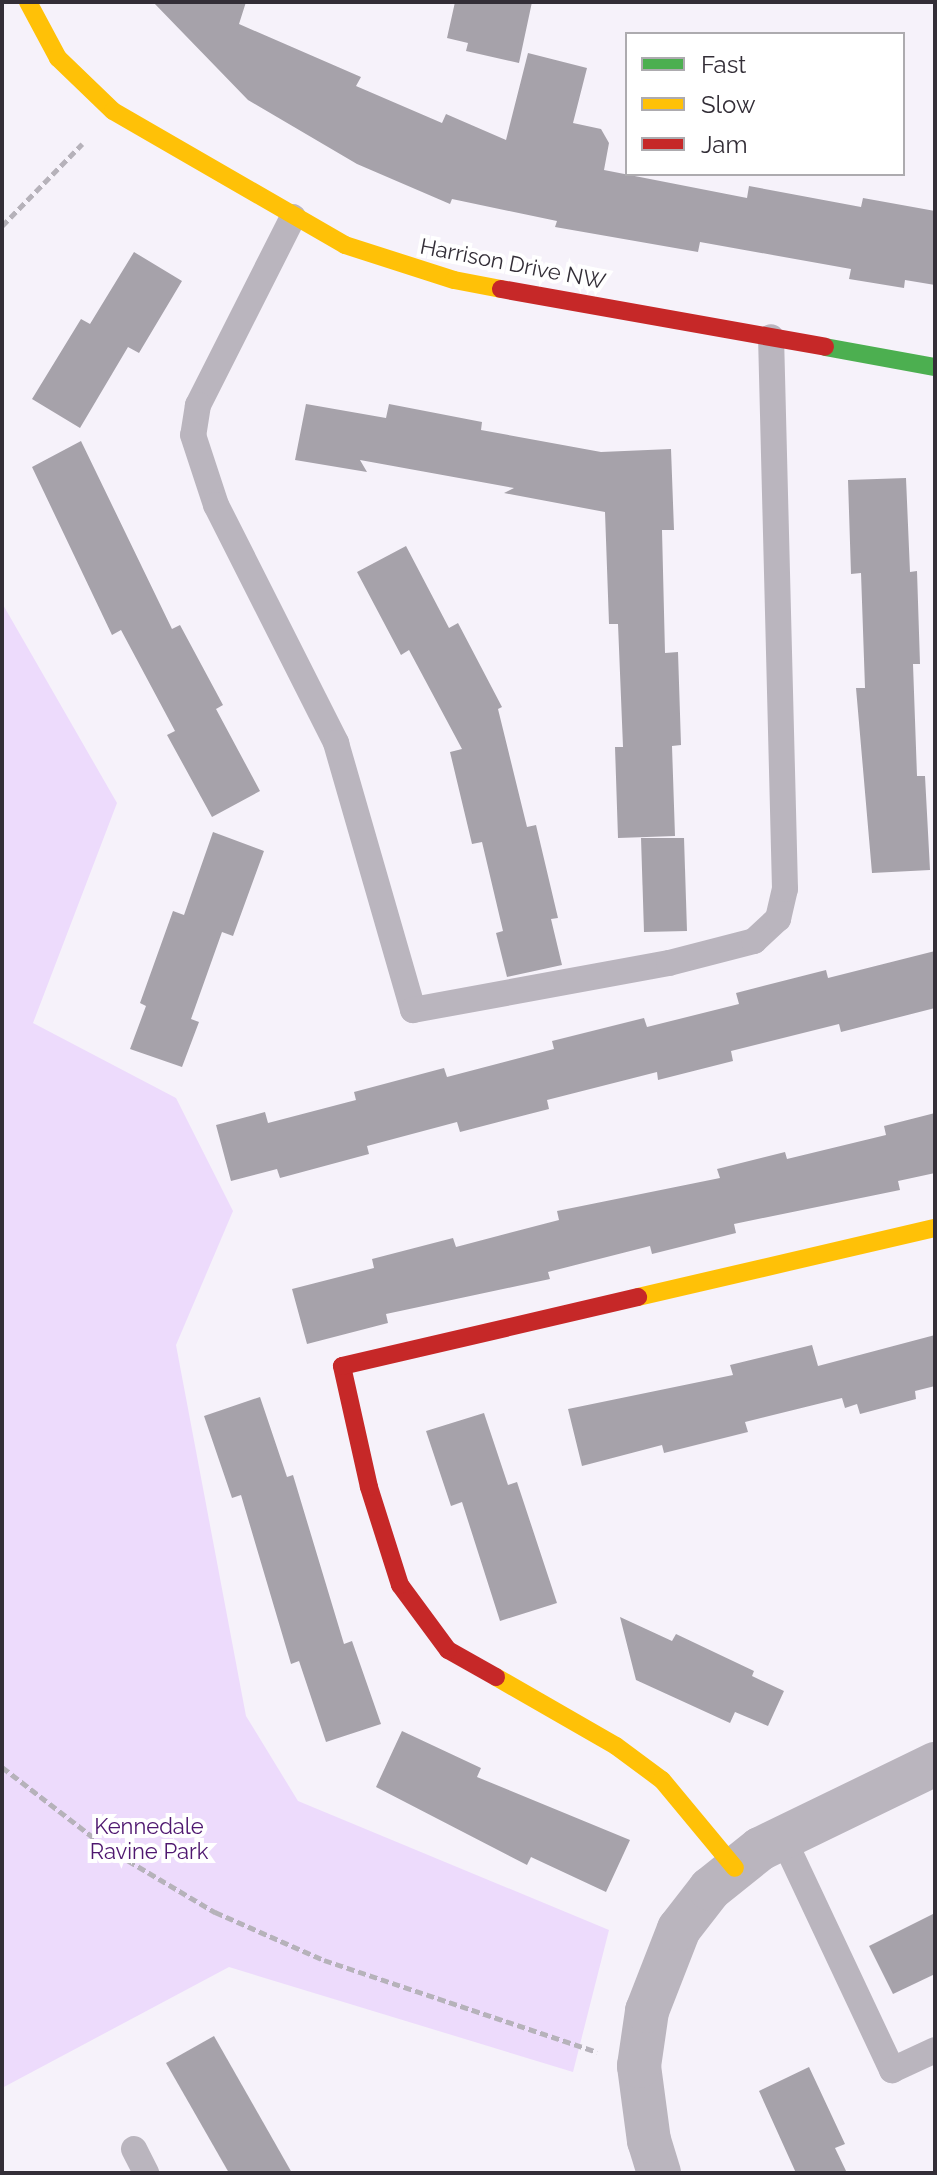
<!DOCTYPE html>
<style>
body{margin:0}
#map{position:relative;width:937px;height:2175px;overflow:hidden;background:#f6f2fa;font-family:Raleway,sans-serif}
div>[style]{position:absolute}
.green>*{inset:0;background:#eddbfc}
.building>*{inset:0;background:#a6a2aa}
.path>*{height:5px;margin-top:-2.5px;transform-origin:0;background:repeating-linear-gradient(90deg,#b6b2ba 0 8px,transparent 0 12px)}
.lane>*{height:26px;margin:-13px;padding:0 13px;transform-origin:13px;border-radius:13px;background:#bab5be}
.street>*{height:44px;margin:-22px;padding:0 22px;transform-origin:22px;border-radius:22px;background:#bab5be}
.fast>*{height:18px;margin:-9px;padding:0 9px;transform-origin:9px;border-radius:9px;background:#4caf50}
.slow>*{height:18px;margin:-9px;padding:0 9px;transform-origin:9px;border-radius:9px;background:#ffc107}
.jam>*{height:18px;margin:-9px;padding:0 9px;transform-origin:9px;border-radius:9px;background:#c62828}
span{translate:-50% -50%;white-space:nowrap;text-align:center;line-height:1.15;-webkit-text-stroke:8px #fff;paint-order:stroke}
.street-label{font-size:22px;color:#332e37}
.park-label{font-size:22px;color:#4e176f}
.frame{position:absolute;inset:0;border:4px solid #332e37;pointer-events:none}
.legend{position:absolute;left:625px;top:32px;width:280px;height:144px;box-sizing:border-box;background:#fff;border:2px solid #adabaf;margin:0;padding:10px 14px;list-style:none;font-size:24px;color:#332e37}
.legend li{display:flex;align-items:center;gap:16px;height:40px}
.legend b{width:40px;border:2px solid #adabaf}
</style>
<div id="map">
<div class="green">
<i style="clip-path:polygon(2px 603px,117px 803px,33px 1023px,176px 1098px,233px 1211px,176px 1345px,246px 1716px,298px 1801px,609px 1930px,573px 2072px,229px 1967px,2px 2088px)"></i>
</div>
<div class="building">
<i style="clip-path:polygon(153px 2px,246px 2px,239px 24px,361px 77px,356px 86px,442px 123px,446px 114px,506px 140px,528px 53px,587px 68px,573px 123px,601px 129px,609px 143px,604px 170px,747px 198px,749px 186px,861px 207px,863px 198px,935px 211px,935px 285px,905px 280px,904px 288px,849px 279px,851px 269px,700px 242px,698px 252px,555px 227px,557px 221px,452px 199px,450px 204px,357px 164px,248px 100px)"></i>
<i style="clip-path:polygon(455px 2px,532px 2px,519px 63px,466px 51px,468px 43px,447px 38px)"></i>
<i style="clip-path:polygon(134px 252px,182px 281px,139px 353px,128px 347px,80px 428px,32px 399px,81px 319px,90px 324px)"></i>
<i style="clip-path:polygon(306px 404px,386px 418px,389px 404px,482px 422px,481px 430px,601px 452px,671px 449px,674px 530px,662px 530px,665px 653px,678px 652px,681px 745px,672px 746px,675px 836px,618px 838px,615px 747px,623px 747px,618px 624px,609px 624px,605px 512px,504px 493px,514px 488px,360px 460px,367px 472px,295px 460px)"></i>
<i style="clip-path:polygon(81px 441px,172px 629px,180px 625px,223px 705px,216px 709px,260px 791px,212px 817px,167px 735px,175px 731px,121px 630px,112px 635px,32px 467px)"></i>
<i style="clip-path:polygon(906px 478px,910px 572px,917px 571px,920px 664px,913px 664px,917px 776px,925px 776px,930px 870px,872px 873px,856px 688px,865px 688px,861px 573px,851px 574px,848px 480px)"></i>
<i style="clip-path:polygon(406px 546px,449px 628px,458px 623px,502px 707px,498px 709px,527px 827px,536px 825px,558px 918px,551px 919px,562px 965px,507px 977px,496px 933px,503px 931px,482px 842px,472px 844px,450px 752px,462px 749px,409px 650px,401px 655px,357px 572px)"></i>
<i style="clip-path:polygon(213px 832px,264px 851px,233px 936px,222px 932px,191px 1019px,199px 1022px,182px 1067px,130px 1049px,146px 1006px,140px 1003px,173px 911px,184px 915px)"></i>
<i style="clip-path:polygon(641px 838px,684px 838px,687px 931px,644px 932px)"></i>
<i style="clip-path:polygon(935px 951px,935px 1008px,841px 1032px,839px 1024px,731px 1051px,733px 1061px,658px 1080px,657px 1072px,547px 1100px,549px 1109px,460px 1132px,457px 1122px,367px 1146px,369px 1154px,280px 1178px,277px 1169px,231px 1181px,216px 1125px,265px 1112px,268px 1123px,356px 1100px,354px 1092px,444px 1068px,447px 1077px,554px 1049px,552px 1041px,644px 1018px,647px 1027px,739px 1004px,736px 993px,826px 970px,828px 978px)"></i>
<i style="clip-path:polygon(935px 1113px,935px 1173px,898px 1181px,900px 1190px,734px 1224px,736px 1233px,652px 1254px,650px 1246px,548px 1272px,550px 1279px,386px 1314px,388px 1323px,307px 1344px,292px 1289px,374px 1268px,372px 1259px,453px 1238px,456px 1247px,559px 1220px,557px 1211px,720px 1178px,717px 1169px,785px 1152px,787px 1159px,886px 1135px,884px 1126px)"></i>
<i style="clip-path:polygon(935px 1335px,935px 1386px,915px 1391px,916px 1399px,860px 1414px,857px 1404px,845px 1408px,842px 1398px,745px 1422px,748px 1432px,664px 1453px,662px 1445px,582px 1466px,568px 1409px,733px 1375px,730px 1365px,812px 1345px,818px 1366px)"></i>
<i style="clip-path:polygon(260px 1397px,287px 1477px,293px 1475px,344px 1644px,352px 1641px,381px 1724px,326px 1742px,299px 1661px,291px 1664px,241px 1495px,232px 1498px,204px 1416px)"></i>
<i style="clip-path:polygon(484px 1413px,508px 1485px,517px 1482px,557px 1603px,500px 1621px,462px 1502px,451px 1506px,426px 1431px)"></i>
<i style="clip-path:polygon(620px 1617px,672px 1641px,676px 1634px,754px 1671px,752px 1676px,784px 1691px,768px 1726px,735px 1712px,730px 1723px,636px 1680px)"></i>
<i style="clip-path:polygon(402px 1731px,481px 1768px,477px 1777px,630px 1840px,606px 1892px,531px 1857px,527px 1865px,376px 1787px)"></i>
<i style="clip-path:polygon(935px 1913px,935px 1974px,893px 1994px,869px 1946px)"></i>
<i style="clip-path:polygon(214px 2036px,292px 2173px,229px 2173px,166px 2063px)"></i>
<i style="clip-path:polygon(809px 2067px,845px 2144px,835px 2148px,847px 2173px,796px 2173px,759px 2091px)"></i>
</div>
<div class="path">
<i style="left:2px;top:226px;width:115px;rotate:-45.7deg"></i>
<i style="left:2px;top:1767px;width:133px;rotate:37.6deg"></i>
<i style="left:107px;top:1848px;width:126px;rotate:30.7deg"></i>
<i style="left:215px;top:1912px;width:119px;rotate:23.8deg"></i>
<i style="left:324px;top:1960px;width:288px;rotate:18.6deg"></i>
</div>
<div class="lane">
<i style="left:293px;top:217px;width:211px;rotate:116.8deg"></i>
<i style="left:198px;top:405px;width:30px;rotate:99deg"></i>
<i style="left:193px;top:435px;width:74px;rotate:71.8deg"></i>
<i style="left:216px;top:505px;width:267px;rotate:63.2deg"></i>
<i style="left:336px;top:743px;width:278px;rotate:73.9deg"></i>
<i style="left:413px;top:1010px;width:260px;rotate:-10.4deg"></i>
<i style="left:669px;top:963px;width:88px;rotate:-14.5deg"></i>
<i style="left:754px;top:941px;width:33px;rotate:-43deg"></i>
<i style="left:778px;top:919px;width:31px;rotate:-77deg"></i>
<i style="left:785px;top:889px;width:552px;rotate:-91.45deg"></i>
<i style="left:782px;top:1836px;width:259px;rotate:64.8deg"></i>
<i style="left:892px;top:2070px;width:47px;rotate:-24.9deg"></i>
<i style="left:134px;top:2149px;width:27px;rotate:63deg"></i>
</div>
<div class="street">
<i style="left:659px;top:2173px;width:34px;rotate:-107deg"></i>
<i style="left:649px;top:2141px;width:76px;rotate:-97.6deg"></i>
<i style="left:639px;top:2066px;width:56px;rotate:-81.7deg"></i>
<i style="left:647px;top:2011px;width:88px;rotate:-68.7deg"></i>
<i style="left:679px;top:1929px;width:51px;rotate:-52.2deg"></i>
<i style="left:710px;top:1889px;width:64px;rotate:-38.7deg"></i>
<i style="left:760px;top:1849px;width:195px;rotate:-25.9deg"></i>
</div>
<div class="fast">
<i style="left:825px;top:347px;width:112px;rotate:10.3deg"></i>
</div>
<div class="slow">
<i style="left:28px;top:2px;width:64px;rotate:61.8deg"></i>
<i style="left:58px;top:58px;width:76px;rotate:43.9deg"></i>
<i style="left:113px;top:111px;width:268px;rotate:30deg"></i>
<i style="left:345px;top:245px;width:114px;rotate:17.8deg"></i>
<i style="left:454px;top:280px;width:48px;rotate:10.8deg"></i>
<i style="left:638px;top:1297px;width:305px;rotate:-13.1deg"></i>
<i style="left:496px;top:1677px;width:138px;rotate:29.9deg"></i>
<i style="left:616px;top:1746px;width:57px;rotate:36.5deg"></i>
<i style="left:662px;top:1780px;width:114px;rotate:50.3deg"></i>
</div>
<div class="jam">
<i style="left:501px;top:289px;width:329px;rotate:10.1deg"></i>
<i style="left:496px;top:1677px;width:55px;rotate:-150.6deg"></i>
<i style="left:448px;top:1650px;width:81px;rotate:-126.4deg"></i>
<i style="left:400px;top:1585px;width:103px;rotate:-107.6deg"></i>
<i style="left:369px;top:1487px;width:124px;rotate:-102.6deg"></i>
<i style="left:342px;top:1366px;width:304px;rotate:-13.1deg"></i>
</div>
<div class="street-label">
<span style="left:513px;top:264px;rotate:11deg">Harrison Drive NW</span>
</div>
<div class="park-label">
<span style="left:149px;top:1839px">Kennedale<br>Ravine Park</span>
</div>
<div class="frame"></div>
<ul class="legend">
<li><b style="height:10px;background:#4caf50"></b>Fast</li>
<li><b style="height:10px;background:#ffc107"></b>Slow</li>
<li><b style="height:10px;background:#c62828"></b>Jam</li>
</ul>
</div>
